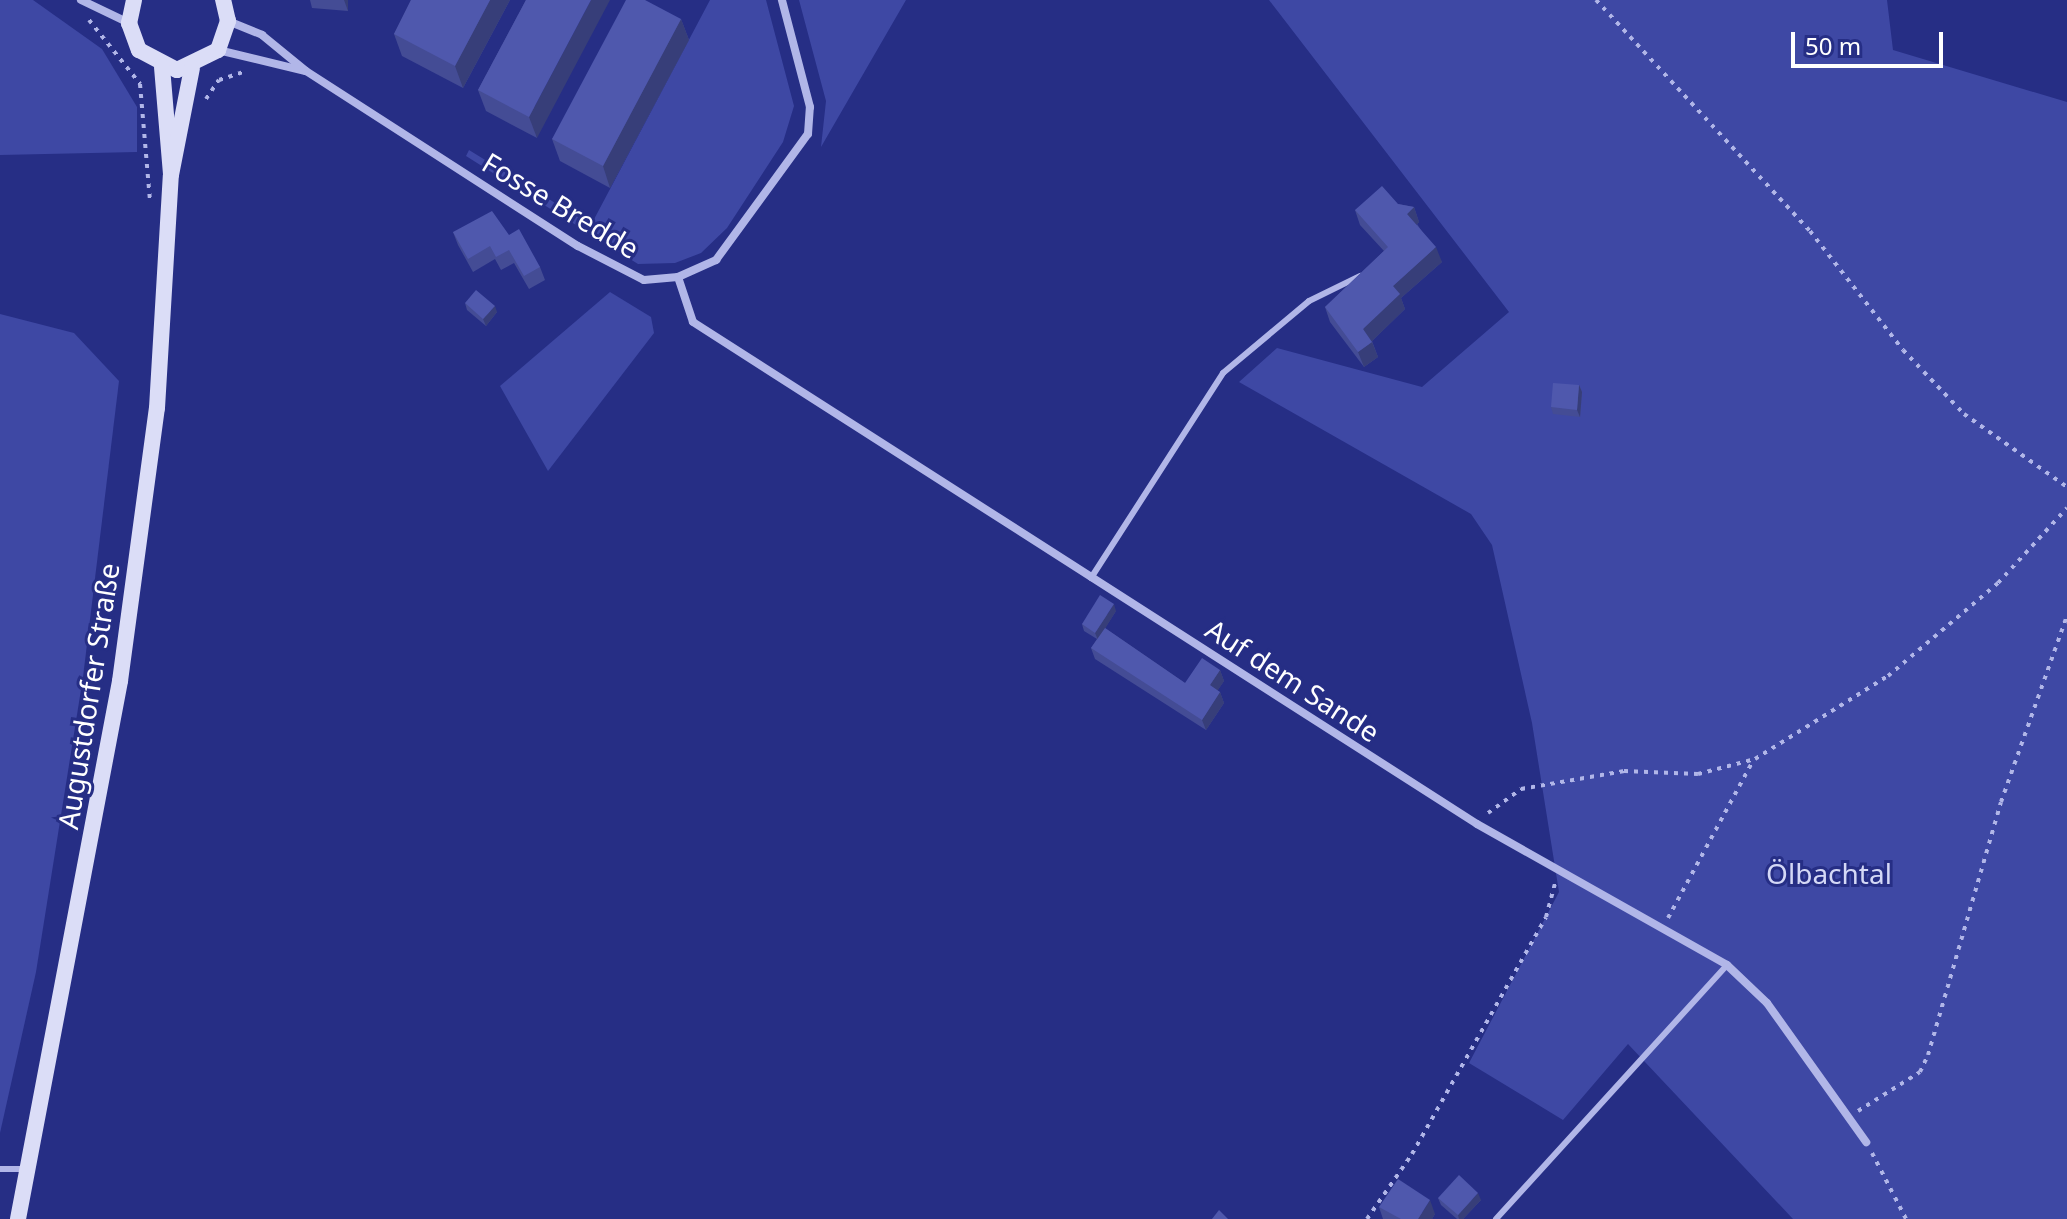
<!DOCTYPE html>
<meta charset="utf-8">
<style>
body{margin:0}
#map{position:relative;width:2067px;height:1219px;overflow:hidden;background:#262e85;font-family:"Noto Sans",sans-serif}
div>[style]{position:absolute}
.green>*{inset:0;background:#3e48a4}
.path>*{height:4px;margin-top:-2px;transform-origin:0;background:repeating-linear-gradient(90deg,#b1b6e8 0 4px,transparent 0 10px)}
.lane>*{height:6px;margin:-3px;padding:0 3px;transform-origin:3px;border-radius:3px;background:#b1b6e8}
.street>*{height:8px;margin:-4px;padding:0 4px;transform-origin:4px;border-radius:4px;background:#b1b6e8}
.secondary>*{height:16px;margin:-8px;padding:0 8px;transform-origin:8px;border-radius:8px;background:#dbddf7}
.wall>*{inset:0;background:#444c95}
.shaded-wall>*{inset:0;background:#373e79}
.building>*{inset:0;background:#4f58ad}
span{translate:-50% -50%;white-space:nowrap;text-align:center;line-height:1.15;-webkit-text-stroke:6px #262e85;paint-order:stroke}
.street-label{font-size:28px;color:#fff}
.park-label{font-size:28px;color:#d4d8f6}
.scale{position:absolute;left:1791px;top:32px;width:152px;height:36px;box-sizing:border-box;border:4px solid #fff;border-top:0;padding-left:10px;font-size:24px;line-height:28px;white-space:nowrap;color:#fff;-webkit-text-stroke:6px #262e85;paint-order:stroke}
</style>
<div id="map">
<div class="green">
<i style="clip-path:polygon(0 0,33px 0,102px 49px,137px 107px,137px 152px,0 155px)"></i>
<i style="clip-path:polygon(710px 0,766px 0,794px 106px,783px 142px,727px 228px,701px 253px,675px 263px,638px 264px,466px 156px,469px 150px,591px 225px)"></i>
<i style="clip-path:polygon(799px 0,906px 0,821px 147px,826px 101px)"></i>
<i style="clip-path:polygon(1269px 0,1887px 0,1893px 50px,2067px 102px,2067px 1219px,1793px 1219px,1628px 1044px,1563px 1120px,1469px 1063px,1559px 892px,1532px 723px,1492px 545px,1471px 514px,1239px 382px,1277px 348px,1422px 387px,1509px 312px)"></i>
<i style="clip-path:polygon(610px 292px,651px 317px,654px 333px,548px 471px,500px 386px)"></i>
<i style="clip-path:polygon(0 314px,74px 333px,119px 381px,83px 677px,36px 972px,0 1133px)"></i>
</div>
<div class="path">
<i style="left:1596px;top:0;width:315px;rotate:47.2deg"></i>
<i style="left:1810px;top:231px;width:151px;rotate:52deg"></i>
<i style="left:1903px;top:350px;width:88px;rotate:46.4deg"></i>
<i style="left:1964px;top:414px;width:126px;rotate:35.3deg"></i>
<i style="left:89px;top:20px;width:82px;rotate:51.4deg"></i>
<i style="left:140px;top:84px;width:117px;rotate:85.1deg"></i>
<i style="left:206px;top:99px;width:23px;rotate:-56deg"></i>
<i style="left:219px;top:80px;width:26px;rotate:-18deg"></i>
<i style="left:1488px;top:813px;width:41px;rotate:-36deg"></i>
<i style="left:1521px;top:789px;width:105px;rotate:-9.9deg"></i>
<i style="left:1624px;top:771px;width:74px;rotate:2.3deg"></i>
<i style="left:1698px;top:774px;width:59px;rotate:-14.7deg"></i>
<i style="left:1755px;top:759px;width:157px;rotate:-32deg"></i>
<i style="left:1888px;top:676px;width:144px;rotate:-40.2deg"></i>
<i style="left:1998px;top:583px;width:102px;rotate:-47.4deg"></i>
<i style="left:1668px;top:918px;width:179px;rotate:-61.6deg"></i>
<i style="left:1858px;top:1111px;width:73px;rotate:-32.2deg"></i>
<i style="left:1920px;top:1072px;width:19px;rotate:-65deg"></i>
<i style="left:1928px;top:1055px;width:263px;rotate:-73.9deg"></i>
<i style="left:2001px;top:802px;width:197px;rotate:-70.5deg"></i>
<i style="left:1872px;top:1153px;width:74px;rotate:62.7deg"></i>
<i style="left:1367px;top:1219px;width:79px;rotate:-55.3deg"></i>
<i style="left:1412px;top:1154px;width:272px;rotate:-60.5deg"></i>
<i style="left:1546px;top:917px;width:35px;rotate:-75deg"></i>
</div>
<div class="lane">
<i style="left:1091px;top:578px;width:244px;rotate:-57.2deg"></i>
<i style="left:1223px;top:373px;width:112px;rotate:-39.9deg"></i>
<i style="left:1309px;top:301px;width:57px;rotate:-26.1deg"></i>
<i style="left:0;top:1169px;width:24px"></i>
<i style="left:1496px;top:1219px;width:343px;rotate:-47.7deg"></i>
</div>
<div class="street">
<i style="left:81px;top:0;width:53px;rotate:25.6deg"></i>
<i style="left:228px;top:21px;width:37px;rotate:22deg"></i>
<i style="left:262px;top:35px;width:57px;rotate:39.3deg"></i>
<i style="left:306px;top:71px;width:323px;rotate:32.8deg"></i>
<i style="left:578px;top:246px;width:74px;rotate:27.3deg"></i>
<i style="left:644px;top:280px;width:34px;rotate:-5deg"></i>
<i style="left:678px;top:277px;width:42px;rotate:-24.1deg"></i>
<i style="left:716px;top:260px;width:156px;rotate:-53.9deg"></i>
<i style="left:808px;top:134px;width:27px;rotate:-86deg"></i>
<i style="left:810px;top:107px;width:111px;rotate:-104.7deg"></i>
<i style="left:218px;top:50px;width:89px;rotate:13.6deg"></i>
<i style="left:678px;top:277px;width:47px;rotate:71.6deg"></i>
<i style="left:693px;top:322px;width:931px;rotate:32.63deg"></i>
<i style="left:1477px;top:824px;width:287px;rotate:29.4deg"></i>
<i style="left:1727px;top:965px;width:55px;rotate:43.5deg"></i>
<i style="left:1767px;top:1003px;width:171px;rotate:54.5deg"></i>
</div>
<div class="secondary">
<i style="left:134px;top:0;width:24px;rotate:102deg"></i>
<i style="left:129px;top:23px;width:29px;rotate:70deg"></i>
<i style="left:139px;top:50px;width:43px;rotate:27.8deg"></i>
<i style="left:177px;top:70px;width:46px;rotate:-26deg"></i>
<i style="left:218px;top:50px;width:31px;rotate:-71deg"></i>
<i style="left:228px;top:21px;width:22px;rotate:-103deg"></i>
<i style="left:162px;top:67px;width:107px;rotate:85.2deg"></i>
<i style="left:18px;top:1219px;width:548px;rotate:-79.26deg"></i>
<i style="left:120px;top:681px;width:275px;rotate:-82.3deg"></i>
<i style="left:157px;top:408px;width:233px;rotate:-86.6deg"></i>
<i style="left:171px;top:175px;width:109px;rotate:-78.9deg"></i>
</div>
<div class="wall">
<i style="clip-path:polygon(310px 0,348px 0,348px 11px,312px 8px)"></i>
<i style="clip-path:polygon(411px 0,510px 0,463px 88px,402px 56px,394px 34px)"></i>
<i style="clip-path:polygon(526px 0,537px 138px,486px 111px,478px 90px)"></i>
<i style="clip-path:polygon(681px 19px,689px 40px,610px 188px,560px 161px,552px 139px)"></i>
<i style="clip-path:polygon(1398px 204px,1414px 207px,1419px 222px,1417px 224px,1442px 262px,1401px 298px,1405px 309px,1372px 341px,1378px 357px,1364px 367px,1330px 322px,1325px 307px,1384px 251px,1360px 225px,1355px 210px)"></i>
<i style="clip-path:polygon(453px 232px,509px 235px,540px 267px,545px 280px,529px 289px,514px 263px,501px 270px,495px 259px,473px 272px,458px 245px)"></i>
<i style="clip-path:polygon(465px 303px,497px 312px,486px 326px,467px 310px)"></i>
<i style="clip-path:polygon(1579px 385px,1582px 392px,1580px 417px,1553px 414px,1551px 407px)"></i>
<i style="clip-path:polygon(1116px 611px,1105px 628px,1185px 683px,1220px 670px,1224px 681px,1217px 691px,1220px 692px,1224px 703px,1206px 730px,1095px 659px,1091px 648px,1097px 639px,1084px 631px,1082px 624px)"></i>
<i style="clip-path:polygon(1438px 1198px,1481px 1200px,1463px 1219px,1457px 1219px,1441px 1205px)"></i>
<i style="clip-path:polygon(1379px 1207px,1435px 1214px,1432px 1219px,1383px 1219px)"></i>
</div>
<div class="shaded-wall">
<i style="clip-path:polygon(344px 0,348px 0,348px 11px)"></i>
<i style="clip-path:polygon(490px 0,510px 0,463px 88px,455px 66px)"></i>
<i style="clip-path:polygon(591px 0,610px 0,537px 138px,529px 117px)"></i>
<i style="clip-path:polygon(681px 19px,689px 40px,610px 188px,603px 166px)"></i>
<i style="clip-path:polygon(1414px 207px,1419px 222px,1413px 229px,1407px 214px)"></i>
<i style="clip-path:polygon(1436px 247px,1442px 262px,1401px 298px,1405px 309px,1369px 344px,1363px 329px,1393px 286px)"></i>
<i style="clip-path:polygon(495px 306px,497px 312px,486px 326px,483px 319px)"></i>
<i style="clip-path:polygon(1372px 342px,1378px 357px,1364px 367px,1358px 352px)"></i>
<i style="clip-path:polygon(1579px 385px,1582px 392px,1580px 417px,1577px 410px)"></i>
<i style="clip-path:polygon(1114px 604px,1116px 611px,1098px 640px,1095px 633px)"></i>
<i style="clip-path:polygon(1220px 670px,1224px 681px,1214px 696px,1210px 685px)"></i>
<i style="clip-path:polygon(1220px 692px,1224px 703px,1206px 730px,1202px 720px)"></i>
<i style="clip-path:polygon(1478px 1193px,1481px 1200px,1463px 1219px,1459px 1219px,1458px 1215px)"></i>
<i style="clip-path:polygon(1430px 1200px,1435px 1214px,1432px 1219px,1418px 1219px)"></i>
</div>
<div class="building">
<i style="clip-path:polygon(411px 0,490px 0,455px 66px,394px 34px)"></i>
<i style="clip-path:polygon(526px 0,591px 0,529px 117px,478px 90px)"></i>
<i style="clip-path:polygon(626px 0,645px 0,681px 19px,603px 166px,552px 139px)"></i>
<i style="clip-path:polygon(1382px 186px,1398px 204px,1414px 207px,1407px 214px,1436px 247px,1393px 286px,1400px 294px,1363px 329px,1372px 342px,1358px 352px,1325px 307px,1388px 247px,1355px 210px)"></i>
<i style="clip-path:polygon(492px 211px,509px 235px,519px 229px,540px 267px,524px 276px,509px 250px,496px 257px,490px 246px,468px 259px,453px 232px)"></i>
<i style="clip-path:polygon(476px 290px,495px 306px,483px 319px,465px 303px)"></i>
<i style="clip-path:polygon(1553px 383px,1579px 385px,1577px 410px,1551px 407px)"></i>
<i style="clip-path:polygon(1100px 595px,1114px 604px,1095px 633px,1082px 624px)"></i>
<i style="clip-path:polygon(1105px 628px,1185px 683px,1202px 658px,1220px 670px,1210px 685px,1220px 692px,1202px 720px,1091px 648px)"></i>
<i style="clip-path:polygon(1459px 1175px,1478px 1193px,1458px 1215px,1438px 1198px)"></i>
<i style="clip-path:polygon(1398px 1179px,1430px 1200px,1418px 1219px,1401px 1219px,1379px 1207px)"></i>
<i style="clip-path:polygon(1219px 1210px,1228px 1219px,1212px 1219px)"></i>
</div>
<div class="street-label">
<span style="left:561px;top:205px;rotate:31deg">Fosse Bredde</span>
<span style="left:1293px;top:680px;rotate:33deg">Auf dem Sande</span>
<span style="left:88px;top:696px;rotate:-81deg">Augustdorfer Straße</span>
</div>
<div class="park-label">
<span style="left:1829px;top:873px">Ölbachtal</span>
</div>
<div class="scale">50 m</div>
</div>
